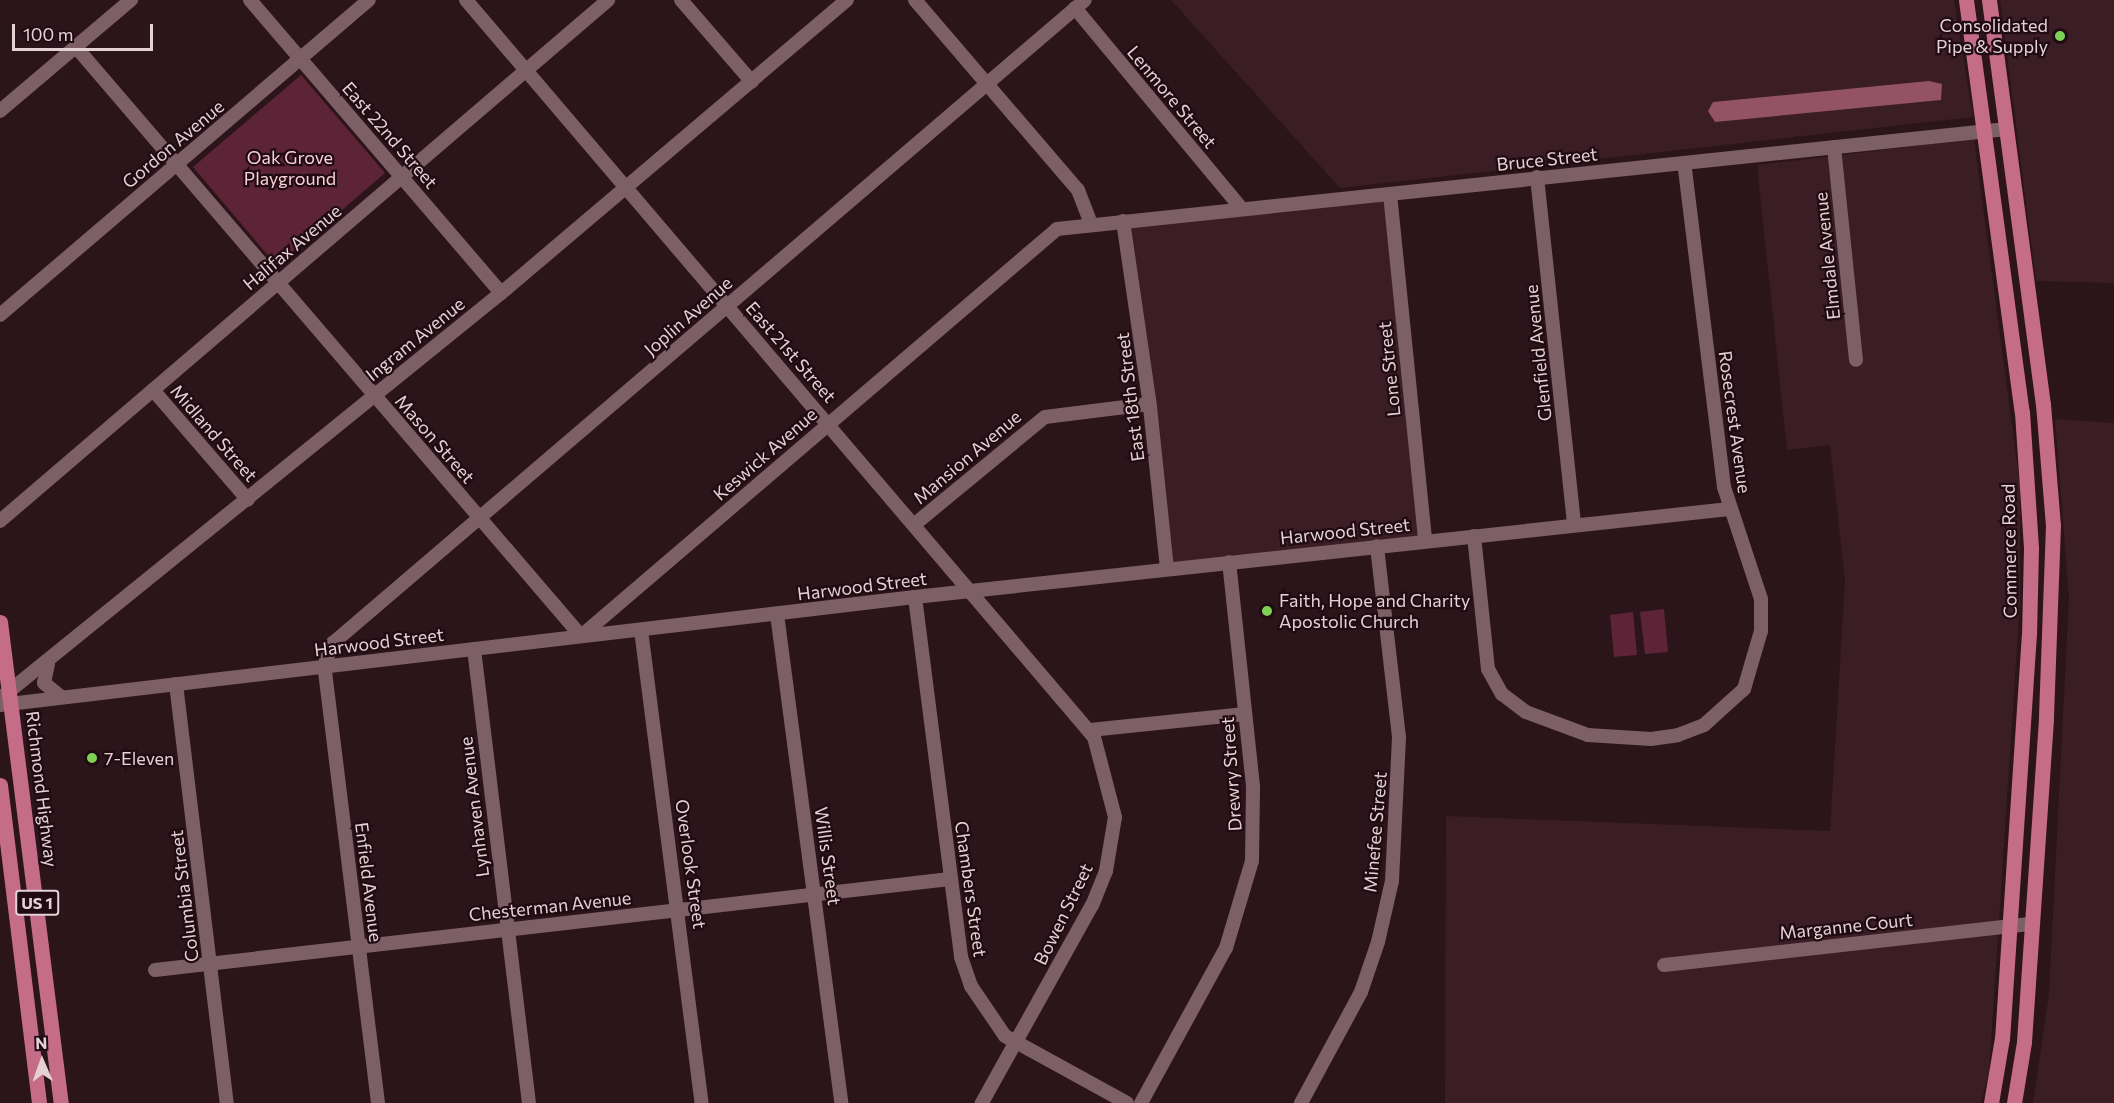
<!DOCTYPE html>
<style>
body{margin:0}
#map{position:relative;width:2114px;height:1103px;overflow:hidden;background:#2c141b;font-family:Commissioner,sans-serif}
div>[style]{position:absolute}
.built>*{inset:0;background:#3b1d26}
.green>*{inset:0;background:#5d2336}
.water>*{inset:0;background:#945266}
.minor>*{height:14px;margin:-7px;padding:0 7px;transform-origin:7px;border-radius:7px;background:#7d5f66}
.major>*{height:15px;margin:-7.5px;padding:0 7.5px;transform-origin:7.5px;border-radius:7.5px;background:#c56c88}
.dots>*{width:16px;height:16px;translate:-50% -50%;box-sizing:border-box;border:3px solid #210b12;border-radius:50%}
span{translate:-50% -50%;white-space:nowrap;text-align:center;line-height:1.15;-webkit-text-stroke:4.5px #210b12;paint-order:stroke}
.shield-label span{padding:2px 4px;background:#210b12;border:2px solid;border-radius:4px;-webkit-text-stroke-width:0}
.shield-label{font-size:16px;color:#e3d1d5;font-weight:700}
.poi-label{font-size:18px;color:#e3d1d5}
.right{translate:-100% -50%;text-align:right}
.left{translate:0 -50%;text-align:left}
.street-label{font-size:18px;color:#e3d1d5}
.park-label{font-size:18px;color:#fad0da}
.north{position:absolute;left:12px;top:1031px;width:60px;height:60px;-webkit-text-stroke:4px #210b12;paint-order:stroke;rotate:358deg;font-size:16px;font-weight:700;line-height:24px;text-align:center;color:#e3d1d5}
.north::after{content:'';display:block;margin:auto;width:21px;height:27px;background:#e3d1d5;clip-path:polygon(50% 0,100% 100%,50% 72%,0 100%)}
.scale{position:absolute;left:12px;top:24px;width:141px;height:27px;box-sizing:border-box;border:3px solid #e3d1d5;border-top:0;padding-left:8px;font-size:18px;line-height:21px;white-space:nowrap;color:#e3d1d5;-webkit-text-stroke:4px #210b12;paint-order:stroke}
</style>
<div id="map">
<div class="built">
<i style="clip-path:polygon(1171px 0,1954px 0,1973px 117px,1340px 188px)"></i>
<i style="clip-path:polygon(2000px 0,2114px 0,2114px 283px,2036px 281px)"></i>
<i style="clip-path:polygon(1974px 139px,2020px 485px,2020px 602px,1989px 1072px,1981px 1103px,1445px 1103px,1446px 816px,1830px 831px,1845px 581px,1830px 445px,1787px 450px,1757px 165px)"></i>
<i style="clip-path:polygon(1389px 194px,1425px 541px,1167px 569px,1126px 221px)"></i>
<i style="clip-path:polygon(2055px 419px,2114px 423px,2114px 1103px,2033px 1103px,2049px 994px,2069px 598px)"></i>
</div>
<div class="green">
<i style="clip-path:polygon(301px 75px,385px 173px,277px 266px,193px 167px)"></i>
<i style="clip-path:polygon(1664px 609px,1668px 652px,1645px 654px,1640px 612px)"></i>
<i style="clip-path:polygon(1633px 612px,1637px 655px,1614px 657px,1610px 615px)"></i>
</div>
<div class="water">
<i style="clip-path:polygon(1929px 81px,1942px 84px,1941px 100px,1715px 122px,1708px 111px,1713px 102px)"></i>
</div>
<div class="minor">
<i style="left:250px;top:0;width:386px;rotate:49.4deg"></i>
<i style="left:466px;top:0;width:968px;rotate:49.57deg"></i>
<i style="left:1094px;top:737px;width:83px;rotate:75.3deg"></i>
<i style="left:1115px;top:817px;width:55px;rotate:99.5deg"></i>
<i style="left:1106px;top:871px;width:37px;rotate:112deg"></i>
<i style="left:1092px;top:905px;width:227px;rotate:119.1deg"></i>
<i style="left:681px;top:0;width:108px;rotate:49.1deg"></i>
<i style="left:915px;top:0;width:250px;rotate:49.4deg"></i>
<i style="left:1078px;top:190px;width:36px;rotate:69deg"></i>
<i style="left:1075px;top:8px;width:261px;rotate:50.3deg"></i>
<i style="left:76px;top:47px;width:776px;rotate:49.39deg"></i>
<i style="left:581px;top:636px;width:626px;rotate:-40.53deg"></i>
<i style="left:1057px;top:229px;width:955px;rotate:-6.01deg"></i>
<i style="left:0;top:111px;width:172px;rotate:-40.3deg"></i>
<i style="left:1834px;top:147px;width:214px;rotate:84.1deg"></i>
<i style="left:1537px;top:177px;width:350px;rotate:83.9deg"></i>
<i style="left:1390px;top:194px;width:349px;rotate:84.2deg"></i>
<i style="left:1123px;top:221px;width:188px;rotate:81.7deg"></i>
<i style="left:1150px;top:407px;width:163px;rotate:84deg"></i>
<i style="left:0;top:315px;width:485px;rotate:-40.5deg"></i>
<i style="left:153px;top:390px;width:145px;rotate:49.2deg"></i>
<i style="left:0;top:521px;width:801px;rotate:-40.59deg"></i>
<i style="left:915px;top:524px;width:168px;rotate:-39.5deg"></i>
<i style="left:1045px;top:417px;width:105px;rotate:-7.1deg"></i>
<i style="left:1474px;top:536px;width:134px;rotate:84deg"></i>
<i style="left:1488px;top:669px;width:29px;rotate:61deg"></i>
<i style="left:1502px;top:694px;width:30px;rotate:37deg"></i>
<i style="left:1526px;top:712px;width:66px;rotate:20.4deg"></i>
<i style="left:1588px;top:735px;width:63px;rotate:3.6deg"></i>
<i style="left:1651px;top:739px;width:27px;rotate:-8deg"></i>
<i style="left:1678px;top:735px;width:28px;rotate:-21deg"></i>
<i style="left:1704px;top:725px;width:54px;rotate:-42deg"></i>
<i style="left:1744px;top:689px;width:60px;rotate:-73.7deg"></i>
<i style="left:1761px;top:631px;width:32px;rotate:-90deg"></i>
<i style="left:1761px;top:599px;width:118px;rotate:-108.3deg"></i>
<i style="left:1724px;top:487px;width:326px;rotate:-97deg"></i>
<i style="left:915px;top:597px;width:363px;rotate:82.7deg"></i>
<i style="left:961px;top:957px;width:31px;rotate:71deg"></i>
<i style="left:971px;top:986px;width:60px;rotate:55.8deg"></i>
<i style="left:1005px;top:1036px;width:139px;rotate:28.8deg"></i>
<i style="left:777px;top:614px;width:493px;rotate:82.5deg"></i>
<i style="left:641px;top:630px;width:477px;rotate:82.7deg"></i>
<i style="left:474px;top:649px;width:457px;rotate:83.1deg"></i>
<i style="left:48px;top:664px;width:19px;rotate:102deg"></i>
<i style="left:44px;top:683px;width:22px;rotate:39deg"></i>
<i style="left:176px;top:684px;width:422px;rotate:83.1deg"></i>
<i style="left:2px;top:697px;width:648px;rotate:-38.99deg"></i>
<i style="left:506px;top:289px;width:447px;rotate:-40.3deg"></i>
<i style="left:0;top:705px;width:921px;rotate:-6.73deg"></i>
<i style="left:915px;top:597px;width:819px;rotate:-6.17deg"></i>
<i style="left:1090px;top:730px;width:156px;rotate:-5.9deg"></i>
<i style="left:1664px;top:965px;width:370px;rotate:-6.4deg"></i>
<i style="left:155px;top:970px;width:800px;rotate:-6.53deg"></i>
<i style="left:378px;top:1103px;width:440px;rotate:-97deg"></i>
<i style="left:324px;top:666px;width:25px;rotate:-69deg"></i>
<i style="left:333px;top:643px;width:989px;rotate:-40.53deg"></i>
<i style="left:1141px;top:1103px;width:177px;rotate:-61.3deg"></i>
<i style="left:1226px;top:948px;width:91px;rotate:-73.4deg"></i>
<i style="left:1252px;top:861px;width:75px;rotate:-89.2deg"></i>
<i style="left:1253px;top:786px;width:225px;rotate:-96.1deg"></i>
<i style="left:1301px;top:1103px;width:126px;rotate:-61.6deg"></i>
<i style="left:1361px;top:992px;width:53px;rotate:-71.2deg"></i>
<i style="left:1378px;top:942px;width:63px;rotate:-77.1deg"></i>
<i style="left:1392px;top:881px;width:144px;rotate:-87.2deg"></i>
<i style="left:1399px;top:737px;width:192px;rotate:-96.6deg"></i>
</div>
<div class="major">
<i style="left:1966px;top:0;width:416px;rotate:82.3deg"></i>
<i style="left:2022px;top:412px;width:136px;rotate:86.2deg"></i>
<i style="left:2031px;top:548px;width:85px;rotate:91.3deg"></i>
<i style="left:2029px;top:633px;width:406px;rotate:93.8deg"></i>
<i style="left:2002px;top:1038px;width:66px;rotate:99.6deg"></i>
<i style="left:1989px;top:0;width:408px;rotate:82.4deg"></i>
<i style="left:2043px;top:404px;width:121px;rotate:85.3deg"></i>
<i style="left:2053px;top:525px;width:194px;rotate:92.1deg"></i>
<i style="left:2046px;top:719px;width:324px;rotate:93.9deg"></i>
<i style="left:2024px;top:1042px;width:62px;rotate:99.3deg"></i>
<i style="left:0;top:622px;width:485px;rotate:82.8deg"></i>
<i style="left:0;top:785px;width:320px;rotate:83deg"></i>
</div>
<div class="dots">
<i style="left:2060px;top:36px;background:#7dd154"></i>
<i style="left:1267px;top:611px;background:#7dd154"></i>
<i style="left:92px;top:758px;background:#7dd154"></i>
</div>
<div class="shield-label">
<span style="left:37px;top:903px">US 1</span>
</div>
<div class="poi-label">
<span class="right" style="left:2048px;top:36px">Consolidated<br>Pipe &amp; Supply</span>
<span class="left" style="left:1279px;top:611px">Faith, Hope and Charity<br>Apostolic Church</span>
<span class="left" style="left:104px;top:758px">7-Eleven</span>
</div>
<div class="street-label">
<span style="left:1172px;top:97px;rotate:50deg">Lenmore Street</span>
<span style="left:390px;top:135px;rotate:49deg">East 22nd Street</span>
<span style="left:173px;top:144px;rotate:-40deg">Gordon Avenue</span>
<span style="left:1547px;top:159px;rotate:-6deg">Bruce Street</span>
<span style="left:292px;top:247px;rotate:-40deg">Halifax Avenue</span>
<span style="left:1827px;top:256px;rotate:-96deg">Elmdale Avenue</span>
<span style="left:688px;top:316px;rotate:-41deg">Joplin Avenue</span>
<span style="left:415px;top:339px;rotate:-39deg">Ingram Avenue</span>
<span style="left:791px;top:352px;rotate:49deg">East 21st Street</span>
<span style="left:1538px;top:353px;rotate:-96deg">Glenfield Avenue</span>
<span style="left:1389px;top:369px;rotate:-96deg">Lone Street</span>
<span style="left:1130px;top:397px;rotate:-97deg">East 18th Street</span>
<span style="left:1735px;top:422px;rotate:82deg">Rosecrest Avenue</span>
<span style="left:214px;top:433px;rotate:49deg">Midland Street</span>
<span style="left:435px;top:439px;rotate:49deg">Mason Street</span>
<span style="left:765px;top:454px;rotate:-41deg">Keswick Avenue</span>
<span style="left:967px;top:457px;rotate:-40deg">Mansion Avenue</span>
<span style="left:1345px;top:531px;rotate:-6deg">Harwood Street</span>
<span style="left:2009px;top:551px;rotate:-91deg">Commerce Road</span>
<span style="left:862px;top:586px;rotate:-7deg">Harwood Street</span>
<span style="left:379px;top:642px;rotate:-7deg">Harwood Street</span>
<span style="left:1231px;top:774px;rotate:-94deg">Drewry Street</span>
<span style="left:42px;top:789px;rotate:83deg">Richmond Highway</span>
<span style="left:474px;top:807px;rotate:-97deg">Lynhaven Avenue</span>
<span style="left:1375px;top:832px;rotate:-85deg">Minefee Street</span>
<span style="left:828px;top:856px;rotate:82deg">Willis Street</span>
<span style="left:691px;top:864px;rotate:82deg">Overlook Street</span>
<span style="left:369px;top:882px;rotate:83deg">Enfield Avenue</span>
<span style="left:971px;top:889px;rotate:82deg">Chambers Street</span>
<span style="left:184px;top:896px;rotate:-97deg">Columbia Street</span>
<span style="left:550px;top:906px;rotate:-6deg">Chesterman Avenue</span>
<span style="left:1063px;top:914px;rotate:-64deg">Bowen Street</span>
<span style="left:1846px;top:926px;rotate:-6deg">Marganne Court</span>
</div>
<div class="park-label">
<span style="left:290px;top:168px">Oak Grove<br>Playground</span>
</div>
<div class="north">N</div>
<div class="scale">100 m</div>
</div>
